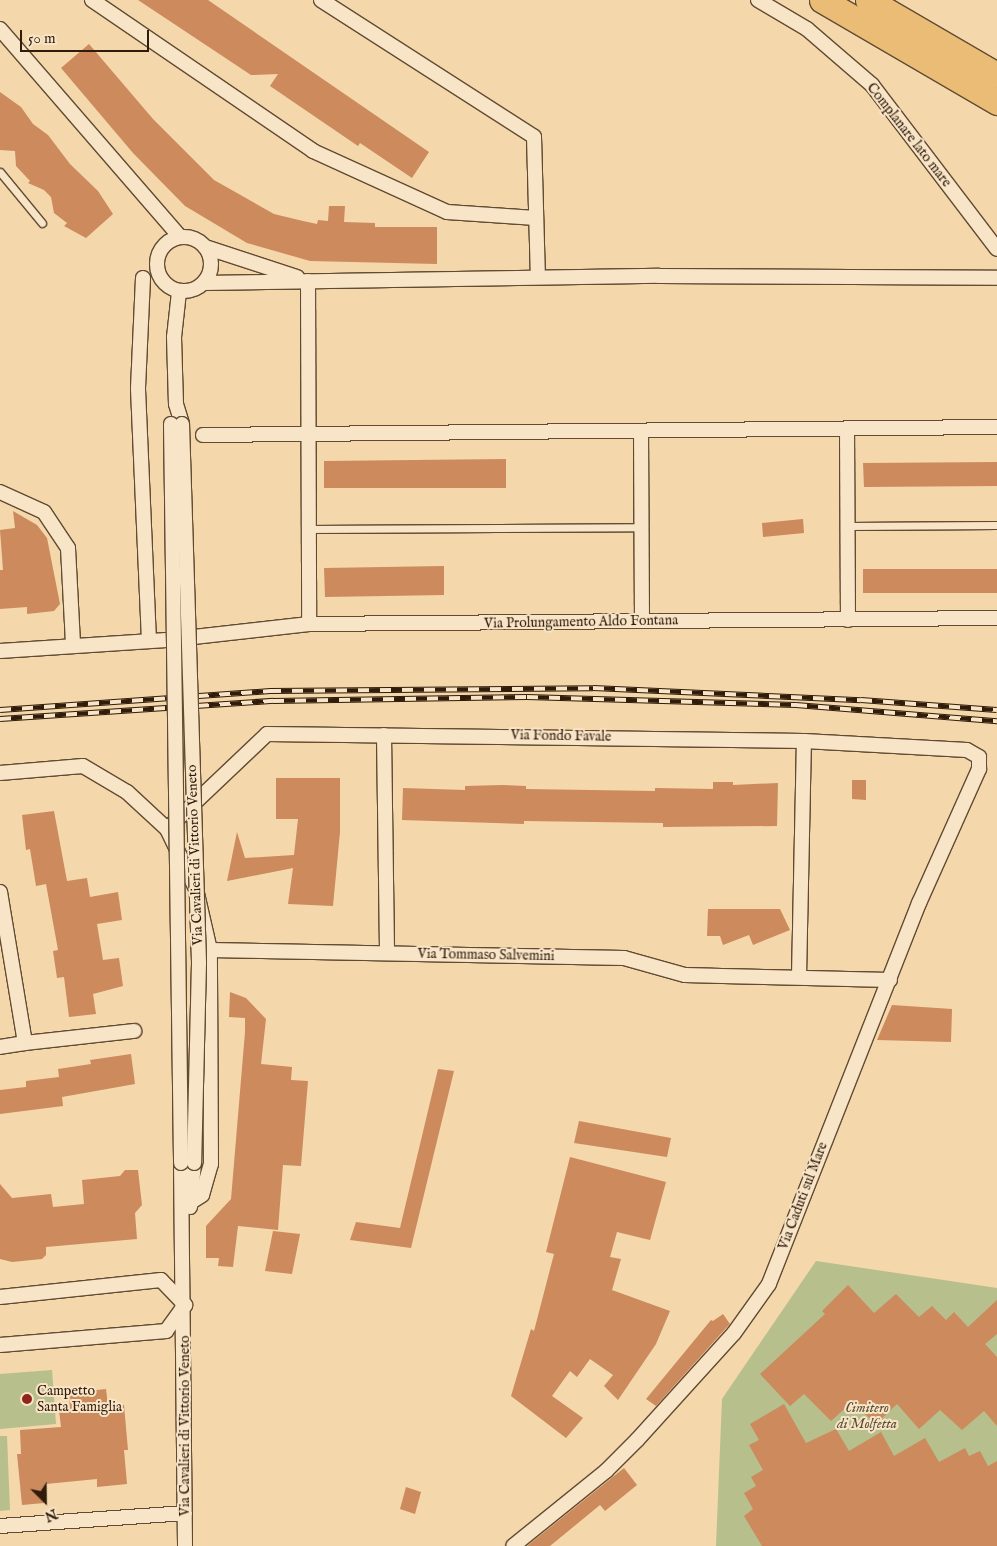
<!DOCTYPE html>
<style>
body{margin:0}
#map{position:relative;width:997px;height:1546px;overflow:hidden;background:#f4d7aa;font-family:"IM FELL English",serif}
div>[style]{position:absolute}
.green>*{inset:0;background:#b7bf8c}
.building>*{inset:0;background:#cc8a5d}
.roads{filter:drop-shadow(1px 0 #614b32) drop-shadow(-1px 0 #614b32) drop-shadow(0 1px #614b32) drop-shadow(0 -1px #614b32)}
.lane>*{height:7px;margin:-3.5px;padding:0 3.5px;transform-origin:3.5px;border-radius:3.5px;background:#f8e5c8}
.street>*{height:14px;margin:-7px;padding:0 7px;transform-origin:7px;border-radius:7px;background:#f8e5c8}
.street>.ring{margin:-7px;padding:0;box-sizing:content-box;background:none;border:14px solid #f8e5c8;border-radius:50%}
.highway>*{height:25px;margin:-12.5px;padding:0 12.5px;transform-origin:12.5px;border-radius:12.5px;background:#eabc75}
.rail>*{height:5.5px;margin-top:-2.75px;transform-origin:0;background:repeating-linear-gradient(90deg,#f8e5c8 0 11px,#301c0a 0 22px);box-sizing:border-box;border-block:1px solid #301c0a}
.bridges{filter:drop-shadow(1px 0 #614b32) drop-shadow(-1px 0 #614b32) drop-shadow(0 1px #614b32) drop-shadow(0 -1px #614b32)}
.street-bridge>*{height:14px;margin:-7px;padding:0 7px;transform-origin:7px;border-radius:7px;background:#f8e5c8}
.dots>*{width:14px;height:14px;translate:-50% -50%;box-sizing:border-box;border:2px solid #f8e5c8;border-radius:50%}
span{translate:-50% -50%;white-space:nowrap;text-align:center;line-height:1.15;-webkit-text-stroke:4px #f8e5c8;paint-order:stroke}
.street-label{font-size:14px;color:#301c0a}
.poi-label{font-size:14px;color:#301c0a}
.left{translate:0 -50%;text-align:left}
.park-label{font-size:14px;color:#584d31;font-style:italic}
.north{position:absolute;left:20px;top:1476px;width:50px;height:50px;-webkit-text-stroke:4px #f8e5c8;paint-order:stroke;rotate:157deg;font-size:14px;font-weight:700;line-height:20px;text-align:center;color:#301c0a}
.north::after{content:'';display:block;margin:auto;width:18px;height:22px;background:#301c0a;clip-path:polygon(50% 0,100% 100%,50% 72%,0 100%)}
.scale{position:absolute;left:20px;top:30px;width:129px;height:22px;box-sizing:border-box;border:2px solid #301c0a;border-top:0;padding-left:6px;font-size:15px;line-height:18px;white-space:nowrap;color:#301c0a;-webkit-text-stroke:4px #f8e5c8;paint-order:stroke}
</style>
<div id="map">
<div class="green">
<i style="clip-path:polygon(816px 1261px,997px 1288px,997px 1546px,716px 1546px,722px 1399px)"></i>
<i style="clip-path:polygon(52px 1370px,56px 1424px,0 1429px,0 1374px)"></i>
<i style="clip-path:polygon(0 1436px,7px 1436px,10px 1510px,0 1511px)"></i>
</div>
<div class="building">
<i style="clip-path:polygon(138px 0,208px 0,429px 152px,412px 178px,360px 143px,358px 146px,270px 86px,278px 74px,251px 75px)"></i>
<i style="clip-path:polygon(89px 44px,153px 119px,214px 180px,274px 214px,303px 221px,317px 224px,318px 220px,328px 221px,329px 206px,345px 206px,344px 222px,375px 223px,375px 227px,437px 227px,437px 264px,310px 261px,247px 243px,185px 206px,133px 153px,61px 68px)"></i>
<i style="clip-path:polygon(0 92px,21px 107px,33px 124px,48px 135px,70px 164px,98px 191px,113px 214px,86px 238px,64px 226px,67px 223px,54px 213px,51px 197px,44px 190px,28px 183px,30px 181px,16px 166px,15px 151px,0 150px)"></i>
<i style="clip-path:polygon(506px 459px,506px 488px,324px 488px,324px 461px)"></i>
<i style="clip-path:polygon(997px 462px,997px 486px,864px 487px,863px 463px)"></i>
<i style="clip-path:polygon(13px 511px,37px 525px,47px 538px,60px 604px,54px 611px,27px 614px,27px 607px,0 609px,0 570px,3px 570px,0 530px,15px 528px)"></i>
<i style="clip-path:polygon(803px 519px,804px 533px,763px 537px,762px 523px)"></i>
<i style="clip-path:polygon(444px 566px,444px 595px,325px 597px,324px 568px)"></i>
<i style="clip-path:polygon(863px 569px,997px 569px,997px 593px,863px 593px)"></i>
<i style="clip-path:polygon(276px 778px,340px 778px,340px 832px,333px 906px,288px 904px,293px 868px,227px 881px,237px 832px,245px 858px,294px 855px,298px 819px,276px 819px)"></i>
<i style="clip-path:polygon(852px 780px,866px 780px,866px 800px,852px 799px)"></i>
<i style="clip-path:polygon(713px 782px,733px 782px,733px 785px,778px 783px,777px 826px,663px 827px,663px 823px,524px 821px,524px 824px,402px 820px,403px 788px,465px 790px,465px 786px,502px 785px,526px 786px,526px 789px,655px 791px,655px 788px,713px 789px)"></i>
<i style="clip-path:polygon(54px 811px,67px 881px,87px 878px,90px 897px,118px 892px,122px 920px,97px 924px,103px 960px,119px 958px,123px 986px,93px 994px,96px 1014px,69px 1017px,64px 977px,57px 978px,53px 951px,58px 950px,46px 884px,36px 886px,30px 849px,26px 850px,22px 815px)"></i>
<i style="clip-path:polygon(708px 909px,780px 909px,790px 930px,753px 945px,749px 935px,723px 945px,720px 936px,707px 936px)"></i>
<i style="clip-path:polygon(230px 992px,246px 998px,266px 1019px,261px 1064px,292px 1067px,291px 1080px,308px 1081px,301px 1166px,283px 1165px,278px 1230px,238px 1226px,233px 1267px,218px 1266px,219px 1258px,206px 1258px,206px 1226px,231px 1199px,245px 1032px,245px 1018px,229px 1017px)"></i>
<i style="clip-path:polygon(892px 1005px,952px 1009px,951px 1042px,877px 1040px)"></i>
<i style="clip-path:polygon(131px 1054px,135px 1084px,62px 1097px,63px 1106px,0 1114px,0 1090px,26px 1087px,26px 1081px,59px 1077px,58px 1069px,91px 1064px,90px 1060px)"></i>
<i style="clip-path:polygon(438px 1069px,454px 1071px,411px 1248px,350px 1240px,356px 1222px,400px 1228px)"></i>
<i style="clip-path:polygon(579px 1121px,671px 1138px,667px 1157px,574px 1143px)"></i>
<i style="clip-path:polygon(570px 1157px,666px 1182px,650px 1240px,617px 1232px,610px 1257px,621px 1259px,612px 1290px,670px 1311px,656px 1344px,618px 1400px,604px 1386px,613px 1375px,590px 1359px,577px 1377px,570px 1371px,552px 1396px,583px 1418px,566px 1438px,511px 1396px,531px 1329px,534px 1331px,554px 1254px,546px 1252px)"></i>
<i style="clip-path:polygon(125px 1170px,138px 1170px,142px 1205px,135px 1213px,137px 1239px,46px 1247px,46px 1255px,42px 1259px,12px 1262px,0 1259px,0 1184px,12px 1198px,51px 1194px,53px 1207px,84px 1204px,82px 1180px,120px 1176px)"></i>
<i style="clip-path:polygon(273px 1231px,300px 1234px,292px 1274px,265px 1271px)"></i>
<i style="clip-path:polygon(848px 1285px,874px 1313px,896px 1294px,919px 1317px,932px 1306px,946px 1320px,954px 1312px,968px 1327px,997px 1300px,997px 1334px,985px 1344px,997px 1357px,997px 1426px,984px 1411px,962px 1430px,940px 1410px,919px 1429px,897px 1404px,876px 1424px,852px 1402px,831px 1421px,804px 1394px,790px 1406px,760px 1374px,825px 1314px,822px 1311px)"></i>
<i style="clip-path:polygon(723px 1314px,730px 1324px,727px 1327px,656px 1406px,646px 1399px,711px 1320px,713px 1321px)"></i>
<i style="clip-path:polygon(106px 1389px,108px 1406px,124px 1405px,128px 1450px,124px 1450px,127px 1484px,97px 1487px,97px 1479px,46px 1484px,44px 1503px,22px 1505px,17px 1454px,21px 1454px,20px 1430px,61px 1427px,59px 1410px,70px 1409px,69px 1393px)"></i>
<i style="clip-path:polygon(784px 1404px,806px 1443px,836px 1429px,849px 1451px,881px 1432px,894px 1456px,925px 1438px,939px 1462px,965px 1448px,969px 1456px,980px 1451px,988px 1466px,997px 1461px,997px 1546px,762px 1546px,744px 1516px,753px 1509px,744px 1493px,756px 1486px,751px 1477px,763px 1470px,749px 1445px,759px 1440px,750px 1424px)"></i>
<i style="clip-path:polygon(624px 1468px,637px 1485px,605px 1511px,600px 1505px,550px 1546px,527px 1546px)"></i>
<i style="clip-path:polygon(406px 1487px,421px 1492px,415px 1514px,400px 1509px)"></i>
</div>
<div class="roads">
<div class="lane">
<i style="left:0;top:172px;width:66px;rotate:50.5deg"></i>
<i style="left:847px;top:526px;width:150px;rotate:-0.4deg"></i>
<i style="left:308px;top:529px;width:333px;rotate:-0.3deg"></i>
</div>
<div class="street">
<i style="left:92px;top:0;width:268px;rotate:34.3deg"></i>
<i style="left:313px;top:151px;width:147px;rotate:24.5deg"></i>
<i style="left:447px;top:212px;width:89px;rotate:3.9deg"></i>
<i style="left:321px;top:0;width:253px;rotate:32.7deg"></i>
<i style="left:534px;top:137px;width:140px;rotate:88.4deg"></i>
<i style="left:758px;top:0;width:57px;rotate:30.6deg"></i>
<i style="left:807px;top:29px;width:86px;rotate:40.7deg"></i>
<i style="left:872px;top:85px;width:206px;rotate:52.7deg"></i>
<i style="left:0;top:29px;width:275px;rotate:49.1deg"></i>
<i class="ring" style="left:157px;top:237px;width:40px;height:40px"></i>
<i style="left:205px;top:247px;width:97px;rotate:18.1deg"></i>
<i style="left:143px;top:278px;width:111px;rotate:92.6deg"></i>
<i style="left:138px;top:389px;width:251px;rotate:87.5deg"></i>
<i style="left:308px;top:281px;width:343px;rotate:89.8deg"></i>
<i style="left:204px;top:283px;width:455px;rotate:-0.9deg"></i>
<i style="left:659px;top:276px;width:338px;rotate:0.3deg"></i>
<i style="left:179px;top:292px;width:45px;rotate:96.3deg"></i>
<i style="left:174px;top:337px;width:67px;rotate:88.3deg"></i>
<i style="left:176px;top:404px;width:21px;rotate:73deg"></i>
<i style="left:847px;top:429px;width:191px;rotate:89.7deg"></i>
<i style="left:641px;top:431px;width:190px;rotate:89.7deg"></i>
<i style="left:203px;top:435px;width:794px;rotate:-0.58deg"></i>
<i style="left:0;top:492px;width:48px;rotate:24.4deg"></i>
<i style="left:44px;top:512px;width:43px;rotate:56.3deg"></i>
<i style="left:68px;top:548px;width:96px;rotate:87deg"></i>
<i style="left:0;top:651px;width:167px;rotate:-3.8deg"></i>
<i style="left:167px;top:640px;width:143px;rotate:-6.4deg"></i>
<i style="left:309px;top:624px;width:688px;rotate:-0.5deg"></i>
<i style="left:384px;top:735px;width:218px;rotate:89.2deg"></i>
<i style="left:0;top:773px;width:83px;rotate:-4.8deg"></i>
<i style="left:83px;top:766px;width:51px;rotate:30.6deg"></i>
<i style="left:127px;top:792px;width:54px;rotate:42.8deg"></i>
<i style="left:167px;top:829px;width:67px;rotate:64.2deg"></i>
<i style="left:196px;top:889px;width:63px;rotate:77.1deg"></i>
<i style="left:210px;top:950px;width:414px;rotate:1.1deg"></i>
<i style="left:624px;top:958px;width:63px;rotate:15.6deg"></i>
<i style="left:685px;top:975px;width:205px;rotate:1.4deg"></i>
<i style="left:167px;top:829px;width:138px;rotate:-43.5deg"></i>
<i style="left:267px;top:734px;width:537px;rotate:0.75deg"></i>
<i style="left:804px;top:741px;width:163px;rotate:3.2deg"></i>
<i style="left:967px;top:750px;width:14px;rotate:30deg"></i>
<i style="left:979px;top:757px;width:12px;rotate:90deg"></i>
<i style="left:979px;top:769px;width:147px;rotate:114.1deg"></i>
<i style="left:919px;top:903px;width:409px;rotate:111.5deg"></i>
<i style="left:769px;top:1284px;width:60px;rotate:125.5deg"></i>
<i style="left:734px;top:1333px;width:144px;rotate:132.2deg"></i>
<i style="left:637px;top:1440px;width:44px;rotate:135deg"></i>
<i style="left:606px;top:1471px;width:119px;rotate:141.1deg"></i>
<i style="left:0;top:892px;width:153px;rotate:80.6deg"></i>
<i style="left:25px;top:1043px;width:25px;rotate:171deg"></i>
<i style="left:799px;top:977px;width:236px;rotate:-88.8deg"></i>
<i style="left:25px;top:1043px;width:110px;rotate:-6.3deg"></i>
<i style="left:181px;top:1163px;width:383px;rotate:89.4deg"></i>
<i style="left:191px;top:1202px;width:13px;rotate:-32deg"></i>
<i style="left:202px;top:1195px;width:32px;rotate:-74deg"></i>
<i style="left:211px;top:1164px;width:214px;rotate:-90.3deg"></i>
<i style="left:190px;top:1207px;width:44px;rotate:-84.8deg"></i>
<i style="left:0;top:1297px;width:162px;rotate:-6deg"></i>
<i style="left:161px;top:1280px;width:35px;rotate:46deg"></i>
<i style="left:0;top:1345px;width:167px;rotate:-4.8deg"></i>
<i style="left:166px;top:1331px;width:32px;rotate:-54deg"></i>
<i style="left:0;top:1526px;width:185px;rotate:-4deg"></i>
</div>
<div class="highway">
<i style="left:822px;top:0;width:203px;rotate:30.2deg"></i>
<i style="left:868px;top:0;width:149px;rotate:30.2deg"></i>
</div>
</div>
<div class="rail">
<i style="left:0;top:710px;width:271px;rotate:-4deg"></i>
<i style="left:270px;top:691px;width:323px;rotate:-0.5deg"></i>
<i style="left:593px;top:688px;width:268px;rotate:2.6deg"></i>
<i style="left:861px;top:700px;width:136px;rotate:4.2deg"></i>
<i style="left:0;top:719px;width:274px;rotate:-3.8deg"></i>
<i style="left:273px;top:701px;width:254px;rotate:-0.9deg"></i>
<i style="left:527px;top:697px;width:269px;rotate:1.7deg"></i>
<i style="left:796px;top:705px;width:202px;rotate:4.6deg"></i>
</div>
<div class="bridges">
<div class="street-bridge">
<i style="left:171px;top:424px;width:739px;rotate:89.22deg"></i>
<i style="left:182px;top:424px;width:539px;rotate:88.19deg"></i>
<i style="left:199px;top:963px;width:200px;rotate:91.4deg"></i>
</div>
</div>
<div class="dots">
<i style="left:27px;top:1399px;background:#8f2418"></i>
</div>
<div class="street-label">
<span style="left:909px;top:135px;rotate:52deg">Complanare lato mare</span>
<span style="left:581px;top:622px;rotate:-1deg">Via Prolungamento Aldo Fontana</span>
<span style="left:561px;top:736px;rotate:1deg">Via Fondo Favale</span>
<span style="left:195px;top:855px;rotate:-92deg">Via Cavalieri di Vittorio Veneto</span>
<span style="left:486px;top:955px;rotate:1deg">Via Tommaso Salvemini</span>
<span style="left:803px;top:1196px;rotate:-69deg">Via Caduti sul Mare</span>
<span style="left:185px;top:1426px;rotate:-90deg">Via Cavalieri di Vittorio Veneto</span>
</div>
<div class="poi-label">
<span class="left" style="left:37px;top:1399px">Campetto<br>Santa Famiglia</span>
</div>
<div class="park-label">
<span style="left:867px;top:1416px">Cimitero<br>di Molfetta</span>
</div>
<div class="north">N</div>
<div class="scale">50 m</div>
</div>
